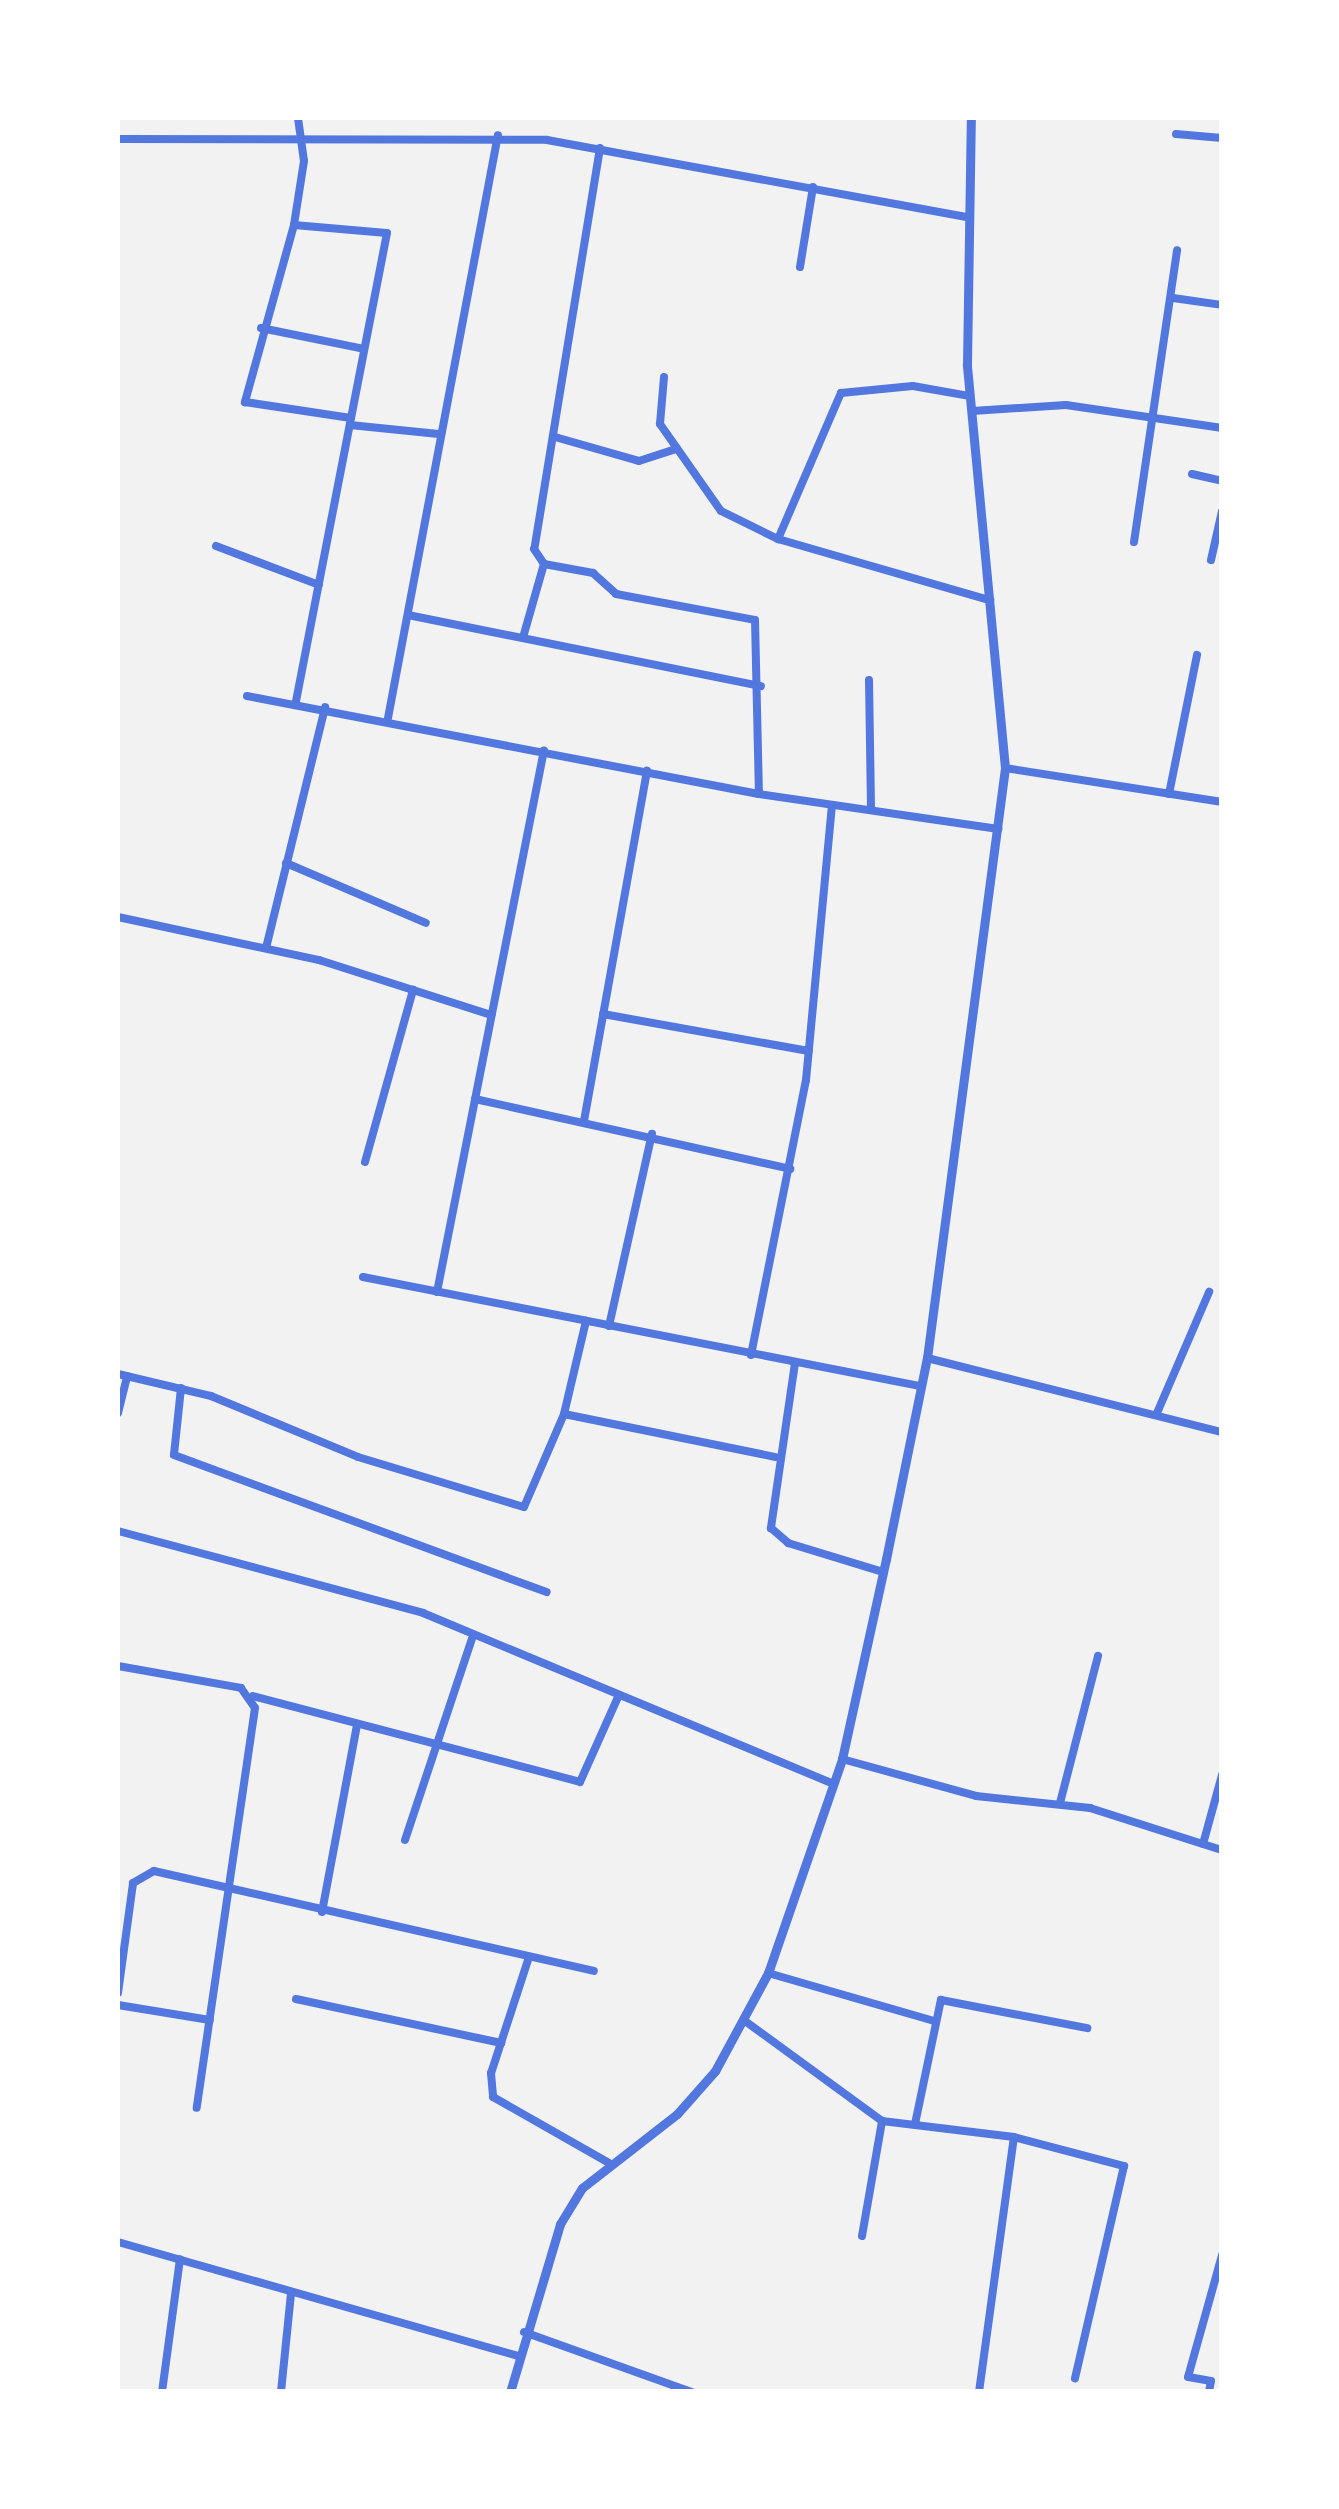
<!DOCTYPE html>
<style>
body{margin:0}
#map{position:relative;width:1339px;height:2509px;overflow:hidden;background:#f2f2f2;font-family:Poppins,sans-serif}
div>[style]{position:absolute}
.minor>*{height:8px;margin:-4px;padding:0 4px;transform-origin:4px;border-radius:4px;background:#5277de}
.tertiary>*{height:9px;margin:-4.5px;padding:0 4.5px;transform-origin:4.5px;border-radius:4.5px;background:#5277de}
span{translate:-50% -50%;white-space:nowrap;text-align:center;line-height:1.15;-webkit-text-stroke:8px #fff;paint-order:stroke}
.frame{position:absolute;inset:0;border:120px solid #fff;pointer-events:none}
</style>
<div id="map">
<div class="minor">
<i style="left:298px;top:118px;width:43px;rotate:82.1deg"></i>
<i style="left:304px;top:161px;width:65px;rotate:98.9deg"></i>
<i style="left:294px;top:225px;width:184px;rotate:105.5deg"></i>
<i style="left:245px;top:402px;width:107px;rotate:8.6deg"></i>
<i style="left:1176px;top:134px;width:46px;rotate:5deg"></i>
<i style="left:118px;top:139px;width:429px;rotate:0.1deg"></i>
<i style="left:547px;top:140px;width:425px;rotate:10.4deg"></i>
<i style="left:600px;top:148px;width:406px;rotate:99.3deg"></i>
<i style="left:534px;top:549px;width:18px;rotate:56deg"></i>
<i style="left:544px;top:564px;width:50px;rotate:10.4deg"></i>
<i style="left:593px;top:573px;width:31px;rotate:42deg"></i>
<i style="left:616px;top:594px;width:141px;rotate:10.6deg"></i>
<i style="left:755px;top:620px;width:174px;rotate:88.7deg"></i>
<i style="left:294px;top:225px;width:93px;rotate:4.9deg"></i>
<i style="left:387px;top:233px;width:478px;rotate:101deg"></i>
<i style="left:800px;top:267px;width:81px;rotate:-80.8deg"></i>
<i style="left:1173px;top:298px;width:49px;rotate:8.1deg"></i>
<i style="left:261px;top:328px;width:105px;rotate:11.5deg"></i>
<i style="left:664px;top:377px;width:47px;rotate:94.9deg"></i>
<i style="left:660px;top:424px;width:106px;rotate:55deg"></i>
<i style="left:721px;top:511px;width:64px;rotate:26.2deg"></i>
<i style="left:778px;top:539px;width:221px;rotate:16.1deg"></i>
<i style="left:972px;top:411px;width:94px;rotate:-3.7deg"></i>
<i style="left:1066px;top:405px;width:158px;rotate:8.4deg"></i>
<i style="left:350px;top:425px;width:89px;rotate:5.8deg"></i>
<i style="left:555px;top:437px;width:87px;rotate:15.9deg"></i>
<i style="left:639px;top:461px;width:40px;rotate:-18deg"></i>
<i style="left:1192px;top:474px;width:31px;rotate:13deg"></i>
<i style="left:778px;top:539px;width:159px;rotate:-66.7deg"></i>
<i style="left:841px;top:393px;width:72px;rotate:-5.6deg"></i>
<i style="left:913px;top:386px;width:58px;rotate:10deg"></i>
<i style="left:1134px;top:542px;width:295px;rotate:-81.6deg"></i>
<i style="left:216px;top:546px;width:110px;rotate:20.7deg"></i>
<i style="left:1211px;top:560px;width:50px;rotate:-77.3deg"></i>
<i style="left:408px;top:615px;width:360px;rotate:11.4deg"></i>
<i style="left:524px;top:634px;width:73px;rotate:-74.1deg"></i>
<i style="left:869px;top:680px;width:129px;rotate:89.1deg"></i>
<i style="left:247px;top:696px;width:521px;rotate:10.84deg"></i>
<i style="left:759px;top:794px;width:242px;rotate:8.3deg"></i>
<i style="left:388px;top:718px;width:593px;rotate:-79.32deg"></i>
<i style="left:1005px;top:768px;width:220px;rotate:8.9deg"></i>
<i style="left:1169px;top:794px;width:142px;rotate:-78.6deg"></i>
<i style="left:286px;top:863px;width:152px;rotate:23.2deg"></i>
<i style="left:118px;top:917px;width:206px;rotate:12.1deg"></i>
<i style="left:319px;top:960px;width:181px;rotate:17.7deg"></i>
<i style="left:266px;top:948px;width:248px;rotate:-76.2deg"></i>
<i style="left:603px;top:1014px;width:209px;rotate:10.2deg"></i>
<i style="left:475px;top:1099px;width:323px;rotate:12.5deg"></i>
<i style="left:584px;top:1121px;width:356px;rotate:-79.8deg"></i>
<i style="left:365px;top:1162px;width:179px;rotate:-74.4deg"></i>
<i style="left:363px;top:1277px;width:568px;rotate:11.07deg"></i>
<i style="left:437px;top:1292px;width:552px;rotate:-78.83deg"></i>
<i style="left:609px;top:1326px;width:197px;rotate:-77.4deg"></i>
<i style="left:751px;top:1355px;width:280px;rotate:-78.7deg"></i>
<i style="left:806px;top:1080px;width:276px;rotate:-84.6deg"></i>
<i style="left:927px;top:1358px;width:304px;rotate:14.1deg"></i>
<i style="left:795px;top:1363px;width:167px;rotate:98.3deg"></i>
<i style="left:771px;top:1528px;width:23px;rotate:41deg"></i>
<i style="left:788px;top:1543px;width:99px;rotate:17deg"></i>
<i style="left:118px;top:1374px;width:96px;rotate:13.3deg"></i>
<i style="left:211px;top:1396px;width:159px;rotate:22.5deg"></i>
<i style="left:358px;top:1457px;width:173px;rotate:16.8deg"></i>
<i style="left:524px;top:1507px;width:101px;rotate:-66.7deg"></i>
<i style="left:564px;top:1414px;width:96px;rotate:-76.7deg"></i>
<i style="left:181px;top:1388px;width:67px;rotate:96deg"></i>
<i style="left:174px;top:1455px;width:397px;rotate:20.2deg"></i>
<i style="left:118px;top:1413px;width:38px;rotate:-76deg"></i>
<i style="left:1157px;top:1413px;width:132px;rotate:-66.7deg"></i>
<i style="left:564px;top:1414px;width:216px;rotate:11.5deg"></i>
<i style="left:118px;top:1531px;width:316px;rotate:15deg"></i>
<i style="left:423px;top:1613px;width:445px;rotate:22.6deg"></i>
<i style="left:118px;top:1666px;width:125px;rotate:10.1deg"></i>
<i style="left:241px;top:1688px;width:24px;rotate:55deg"></i>
<i style="left:255px;top:1708px;width:404px;rotate:98.3deg"></i>
<i style="left:253px;top:1696px;width:338px;rotate:14.7deg"></i>
<i style="left:580px;top:1782px;width:93px;rotate:-65.9deg"></i>
<i style="left:842px;top:1759px;width:139px;rotate:15.4deg"></i>
<i style="left:976px;top:1796px;width:115px;rotate:6deg"></i>
<i style="left:1090px;top:1808px;width:139px;rotate:17.7deg"></i>
<i style="left:1060px;top:1803px;width:152px;rotate:-75.5deg"></i>
<i style="left:405px;top:1840px;width:212px;rotate:-71.6deg"></i>
<i style="left:1203px;top:1844px;width:72px;rotate:-74.6deg"></i>
<i style="left:322px;top:1912px;width:190px;rotate:-79.4deg"></i>
<i style="left:529px;top:1957px;width:122px;rotate:108.1deg"></i>
<i style="left:491px;top:2073px;width:24px;rotate:85deg"></i>
<i style="left:493px;top:2097px;width:133px;rotate:29.6deg"></i>
<i style="left:768px;top:1973px;width:173px;rotate:16.1deg"></i>
<i style="left:118px;top:1993px;width:111px;rotate:-82.2deg"></i>
<i style="left:133px;top:1883px;width:24px;rotate:-30deg"></i>
<i style="left:154px;top:1871px;width:451px;rotate:12.8deg"></i>
<i style="left:296px;top:1999px;width:210px;rotate:12.1deg"></i>
<i style="left:118px;top:2005px;width:93px;rotate:9.3deg"></i>
<i style="left:745px;top:2021px;width:170px;rotate:36.1deg"></i>
<i style="left:882px;top:2121px;width:133px;rotate:6.9deg"></i>
<i style="left:1014px;top:2137px;width:114px;rotate:14.8deg"></i>
<i style="left:1124px;top:2166px;width:218px;rotate:103deg"></i>
<i style="left:915px;top:2124px;width:127px;rotate:-78.2deg"></i>
<i style="left:941px;top:2000px;width:149px;rotate:10.9deg"></i>
<i style="left:862px;top:2236px;width:117px;rotate:-80.1deg"></i>
<i style="left:118px;top:2242px;width:415px;rotate:15.9deg"></i>
<i style="left:524px;top:2332px;width:178px;rotate:19.7deg"></i>
<i style="left:162px;top:2392px;width:134px;rotate:-82.3deg"></i>
<i style="left:281px;top:2392px;width:99px;rotate:-84.2deg"></i>
<i style="left:979px;top:2392px;width:257px;rotate:-82.2deg"></i>
<i style="left:1209px;top:2392px;width:11px;rotate:-80deg"></i>
<i style="left:1211px;top:2381px;width:23px;rotate:-170deg"></i>
<i style="left:1188px;top:2377px;width:127px;rotate:-74.4deg"></i>
</div>
<div class="tertiary">
<i style="left:510px;top:2392px;width:175px;rotate:-73.4deg"></i>
<i style="left:560px;top:2224px;width:42px;rotate:-58.6deg"></i>
<i style="left:582px;top:2188px;width:120px;rotate:-37.9deg"></i>
<i style="left:677px;top:2114px;width:57px;rotate:-48.5deg"></i>
<i style="left:715px;top:2071px;width:111px;rotate:-61.6deg"></i>
<i style="left:768px;top:1973px;width:226px;rotate:-70.9deg"></i>
<i style="left:842px;top:1759px;width:205px;rotate:-77.6deg"></i>
<i style="left:886px;top:1559px;width:205px;rotate:-78.5deg"></i>
<i style="left:927px;top:1358px;width:595px;rotate:-82.47deg"></i>
<i style="left:1005px;top:768px;width:406px;rotate:-95.4deg"></i>
<i style="left:967px;top:364px;width:246px;rotate:-89.1deg"></i>
</div>
<div class="frame"></div>
</div>
